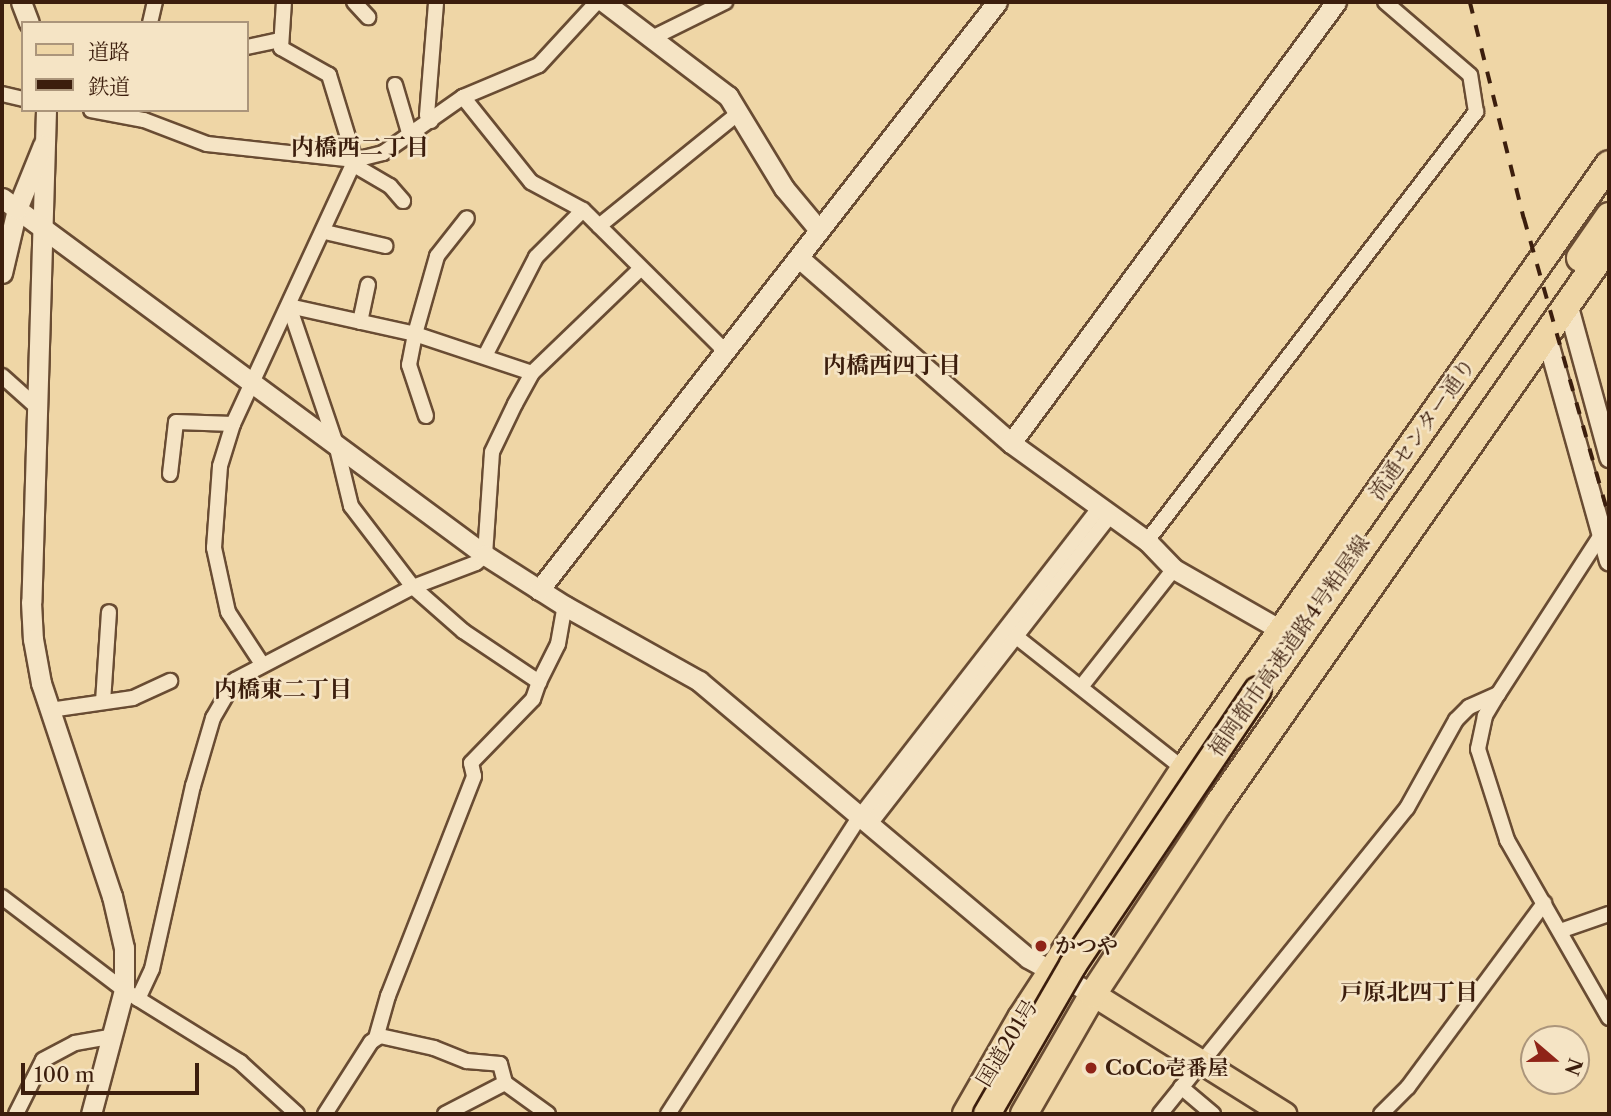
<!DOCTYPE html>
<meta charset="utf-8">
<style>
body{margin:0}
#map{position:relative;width:1611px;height:1116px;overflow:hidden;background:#efd6a6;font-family:"Libre Caslon Text","Noto Serif JP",serif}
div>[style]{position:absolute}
.roads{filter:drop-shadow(2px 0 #694c33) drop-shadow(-2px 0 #694c33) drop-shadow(0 2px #694c33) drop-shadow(0 -2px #694c33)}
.street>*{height:14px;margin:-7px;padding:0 7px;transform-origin:7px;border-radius:7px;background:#f5e4c5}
.secondary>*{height:19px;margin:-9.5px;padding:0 9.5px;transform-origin:9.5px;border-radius:9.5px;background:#f5e4c5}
.primary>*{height:23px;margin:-11.5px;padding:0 11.5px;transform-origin:11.5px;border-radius:11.5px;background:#efd6a6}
.highway>*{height:26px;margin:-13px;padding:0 13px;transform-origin:13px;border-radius:13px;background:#efd6a6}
.rail>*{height:3.5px;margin-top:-1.75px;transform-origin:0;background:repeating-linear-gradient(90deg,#3c1e0d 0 12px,transparent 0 24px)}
.bridges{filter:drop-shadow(2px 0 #3c1e0d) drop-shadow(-2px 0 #3c1e0d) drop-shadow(0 2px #3c1e0d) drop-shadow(0 -2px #3c1e0d)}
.highway-bridge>*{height:26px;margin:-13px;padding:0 13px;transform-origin:13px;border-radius:13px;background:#efd6a6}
.dots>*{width:19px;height:19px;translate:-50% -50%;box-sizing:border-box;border:4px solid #f5e4c5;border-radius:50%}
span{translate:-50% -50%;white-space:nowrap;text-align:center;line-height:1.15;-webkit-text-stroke:5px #f5e4c5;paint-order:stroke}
.street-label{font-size:21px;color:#3c1e0d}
.poi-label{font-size:21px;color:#3c1e0d;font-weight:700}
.left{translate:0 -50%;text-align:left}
.neighbourhood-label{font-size:23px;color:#3c1e0d;font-weight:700}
.frame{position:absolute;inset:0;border:4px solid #3c1e0d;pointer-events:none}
.legend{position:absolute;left:21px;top:21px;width:228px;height:91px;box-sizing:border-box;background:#f5e4c5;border:2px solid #ab957b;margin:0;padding:9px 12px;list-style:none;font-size:21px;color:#3c1e0d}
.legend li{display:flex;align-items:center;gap:14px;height:35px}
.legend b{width:35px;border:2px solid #ab957b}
.north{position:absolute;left:1520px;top:1025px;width:70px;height:70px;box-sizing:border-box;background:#f5e4c5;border:2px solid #ab957b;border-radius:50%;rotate:110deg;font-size:19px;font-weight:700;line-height:28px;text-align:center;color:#3c1e0d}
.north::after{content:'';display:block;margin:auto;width:24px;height:32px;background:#8f2418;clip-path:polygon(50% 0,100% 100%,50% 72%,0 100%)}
.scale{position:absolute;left:21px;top:1063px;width:178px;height:32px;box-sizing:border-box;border:4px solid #3c1e0d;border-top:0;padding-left:9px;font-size:21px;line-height:24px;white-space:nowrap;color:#3c1e0d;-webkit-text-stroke:5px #f5e4c5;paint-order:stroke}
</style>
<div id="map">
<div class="roads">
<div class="street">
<i style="left:354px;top:2px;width:21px;rotate:47deg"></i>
<i style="left:150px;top:23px;width:22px;rotate:-77deg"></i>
<i style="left:650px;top:39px;width:84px;rotate:-26.3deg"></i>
<i style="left:247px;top:47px;width:33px;rotate:-12deg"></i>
<i style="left:395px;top:85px;width:53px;rotate:73.6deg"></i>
<i style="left:2px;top:94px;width:22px;rotate:13deg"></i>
<i style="left:463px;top:97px;width:109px;rotate:51.3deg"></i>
<i style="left:531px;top:182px;width:59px;rotate:28.3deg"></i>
<i style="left:583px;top:210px;width:202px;rotate:44.8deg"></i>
<i style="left:91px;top:110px;width:54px;rotate:10.7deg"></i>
<i style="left:144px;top:120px;width:67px;rotate:20.9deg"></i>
<i style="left:207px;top:144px;width:149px;rotate:6.2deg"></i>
<i style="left:355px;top:160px;width:29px;rotate:-14deg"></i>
<i style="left:383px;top:153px;width:98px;rotate:-35deg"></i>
<i style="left:463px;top:97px;width:82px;rotate:-22.8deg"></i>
<i style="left:539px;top:65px;width:86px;rotate:-47.4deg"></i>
<i style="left:431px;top:121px;width:7px;rotate:-124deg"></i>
<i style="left:427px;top:115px;width:113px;rotate:-85.4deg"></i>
<i style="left:354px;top:165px;width:42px;rotate:30.3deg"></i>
<i style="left:390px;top:186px;width:20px;rotate:49deg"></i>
<i style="left:599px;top:226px;width:181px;rotate:-39deg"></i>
<i style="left:325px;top:232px;width:62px;rotate:13.1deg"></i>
<i style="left:289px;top:306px;width:146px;rotate:71.2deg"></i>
<i style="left:336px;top:444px;width:64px;rotate:76.4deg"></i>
<i style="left:351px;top:506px;width:102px;rotate:52.6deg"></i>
<i style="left:413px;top:587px;width:67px;rotate:41.3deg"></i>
<i style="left:463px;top:631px;width:92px;rotate:33.9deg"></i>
<i style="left:539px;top:682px;width:42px;rotate:-63.4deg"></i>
<i style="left:558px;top:644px;width:39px;rotate:-80deg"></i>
<i style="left:289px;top:306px;width:129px;rotate:12.5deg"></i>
<i style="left:415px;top:334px;width:123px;rotate:18.4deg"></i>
<i style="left:360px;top:322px;width:38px;rotate:-78deg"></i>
<i style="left:486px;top:354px;width:109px;rotate:-62.7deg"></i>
<i style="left:536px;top:257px;width:66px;rotate:-45deg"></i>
<i style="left:2px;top:376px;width:50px;rotate:41.7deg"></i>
<i style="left:426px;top:416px;width:54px;rotate:-108.4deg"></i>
<i style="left:409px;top:365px;width:32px;rotate:-79deg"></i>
<i style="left:415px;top:334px;width:81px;rotate:-74.2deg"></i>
<i style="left:437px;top:256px;width:48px;rotate:-51.7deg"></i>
<i style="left:170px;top:474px;width:52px;rotate:-83.4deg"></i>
<i style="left:176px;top:422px;width:57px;rotate:2deg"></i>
<i style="left:1601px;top:535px;width:189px;rotate:122.9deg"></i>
<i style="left:1498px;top:694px;width:26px;rotate:121deg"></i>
<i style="left:1485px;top:716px;width:34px;rotate:102deg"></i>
<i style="left:1478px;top:749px;width:96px;rotate:72.3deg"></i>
<i style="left:1507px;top:840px;width:205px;rotate:60.2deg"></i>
<i style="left:1147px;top:541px;width:541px;rotate:-52.52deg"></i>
<i style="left:1476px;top:112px;width:37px;rotate:-99deg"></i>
<i style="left:1470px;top:75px;width:112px;rotate:-139.3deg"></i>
<i style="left:1009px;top:631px;width:223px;rotate:38.3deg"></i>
<i style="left:262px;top:664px;width:62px;rotate:-123.2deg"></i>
<i style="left:228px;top:612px;width:66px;rotate:-102.3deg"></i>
<i style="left:214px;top:548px;width:82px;rotate:-85.8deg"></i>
<i style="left:220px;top:466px;width:44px;rotate:-72.8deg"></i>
<i style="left:233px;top:424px;width:291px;rotate:-65.2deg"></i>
<i style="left:355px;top:160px;width:89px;rotate:-107deg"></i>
<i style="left:329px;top:75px;width:55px;rotate:-150.6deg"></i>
<i style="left:281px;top:48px;width:46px;rotate:-86.3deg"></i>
<i style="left:1081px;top:687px;width:150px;rotate:-51.8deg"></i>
<i style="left:103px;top:702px;width:90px;rotate:-86.2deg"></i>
<i style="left:50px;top:710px;width:84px;rotate:-8.2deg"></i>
<i style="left:133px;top:698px;width:41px;rotate:-24.7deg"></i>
<i style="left:870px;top:824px;width:390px;rotate:-52.1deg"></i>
<i style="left:2px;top:897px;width:153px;rotate:37.3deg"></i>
<i style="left:124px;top:990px;width:137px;rotate:31.8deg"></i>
<i style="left:240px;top:1062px;width:77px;rotate:42.4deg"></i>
<i style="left:1560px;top:931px;width:52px;rotate:-19.1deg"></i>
<i style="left:138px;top:999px;width:33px;rotate:-65deg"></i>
<i style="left:152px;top:969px;width:188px;rotate:-77.4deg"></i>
<i style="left:193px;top:786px;width:71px;rotate:-73.6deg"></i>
<i style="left:213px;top:718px;width:44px;rotate:-59.9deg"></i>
<i style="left:235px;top:680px;width:201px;rotate:-27.6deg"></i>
<i style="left:413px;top:587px;width:67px;rotate:-20.9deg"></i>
<i style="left:476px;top:563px;width:12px;rotate:-42deg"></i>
<i style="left:485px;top:555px;width:103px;rotate:-86.1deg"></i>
<i style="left:492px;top:452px;width:53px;rotate:-64.4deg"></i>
<i style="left:515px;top:404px;width:35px;rotate:-61deg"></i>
<i style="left:532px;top:373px;width:151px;rotate:-43.9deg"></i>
<i style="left:376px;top:1038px;width:44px;rotate:-74.1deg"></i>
<i style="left:388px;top:996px;width:236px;rotate:-68.6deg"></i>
<i style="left:474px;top:776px;width:13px;rotate:-103deg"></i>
<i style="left:471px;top:763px;width:89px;rotate:-45.9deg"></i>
<i style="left:533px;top:699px;width:18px;rotate:-71deg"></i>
<i style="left:1181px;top:1087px;width:42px;rotate:40.2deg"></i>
<i style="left:16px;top:1114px;width:60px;rotate:-63.4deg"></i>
<i style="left:43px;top:1060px;width:36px;rotate:-28deg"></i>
<i style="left:75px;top:1043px;width:36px;rotate:-10deg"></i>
<i style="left:325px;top:1114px;width:85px;rotate:-57.4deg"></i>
<i style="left:371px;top:1042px;width:11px;rotate:-34deg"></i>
<i style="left:380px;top:1036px;width:55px;rotate:12.5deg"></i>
<i style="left:434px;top:1048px;width:35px;rotate:22deg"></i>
<i style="left:467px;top:1061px;width:33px;rotate:5deg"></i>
<i style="left:500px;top:1064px;width:20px;rotate:75deg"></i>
<i style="left:445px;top:1114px;width:68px;rotate:-27.3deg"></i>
<i style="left:505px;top:1083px;width:53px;rotate:35.8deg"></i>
<i style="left:668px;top:1114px;width:356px;rotate:-57.2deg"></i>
<i style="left:861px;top:815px;width:388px;rotate:-52.2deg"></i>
<i style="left:1160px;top:1114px;width:393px;rotate:-51.1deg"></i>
<i style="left:1407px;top:808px;width:101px;rotate:-60.9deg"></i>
<i style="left:1456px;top:720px;width:18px;rotate:-45deg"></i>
<i style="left:1469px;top:707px;width:32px;rotate:-24deg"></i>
<i style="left:1381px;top:1114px;width:38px;rotate:-45deg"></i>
<i style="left:1408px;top:1087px;width:229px;rotate:-53.5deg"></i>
</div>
<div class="secondary">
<i style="left:21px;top:2px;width:22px;rotate:69deg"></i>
<i style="left:604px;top:2px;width:156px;rotate:37.2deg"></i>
<i style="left:728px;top:96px;width:108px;rotate:58.7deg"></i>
<i style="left:784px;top:188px;width:55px;rotate:50.2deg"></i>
<i style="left:46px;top:110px;width:492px;rotate:91.7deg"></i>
<i style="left:31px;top:602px;width:37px;rotate:87deg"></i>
<i style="left:33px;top:639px;width:45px;rotate:79.7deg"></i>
<i style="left:41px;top:683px;width:225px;rotate:71.6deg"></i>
<i style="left:112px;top:896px;width:53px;rotate:77deg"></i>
<i style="left:124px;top:948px;width:42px;rotate:90deg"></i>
<i style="left:124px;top:990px;width:128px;rotate:104.9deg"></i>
<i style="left:2px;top:198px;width:601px;rotate:36.47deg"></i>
<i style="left:485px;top:555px;width:95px;rotate:32.5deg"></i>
<i style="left:565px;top:606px;width:154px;rotate:29.2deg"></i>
<i style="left:699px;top:681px;width:430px;rotate:40.1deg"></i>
<i style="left:1028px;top:958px;width:74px;rotate:29deg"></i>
<i style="left:799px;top:258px;width:281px;rotate:41.1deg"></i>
<i style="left:1011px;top:443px;width:168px;rotate:35.8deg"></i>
<i style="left:1147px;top:541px;width:39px;rotate:46deg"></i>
<i style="left:1174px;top:569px;width:123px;rotate:29.7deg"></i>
<i style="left:2px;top:273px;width:66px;rotate:-76.8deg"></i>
<i style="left:17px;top:209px;width:69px;rotate:-67.9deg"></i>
<i style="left:1567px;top:303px;width:160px;rotate:74.7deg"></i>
<i style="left:1546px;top:335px;width:234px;rotate:74.4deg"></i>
<i style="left:1011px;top:443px;width:548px;rotate:-53.61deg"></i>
<i style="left:539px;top:590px;width:745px;rotate:-52.08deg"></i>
</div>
<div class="primary">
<i style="left:1093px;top:994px;width:226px;rotate:32.1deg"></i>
</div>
<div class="highway">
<i style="left:1580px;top:258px;width:51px;rotate:-55.4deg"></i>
<i style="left:966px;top:1114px;width:111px;rotate:-60.2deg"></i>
<i style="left:1021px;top:1018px;width:298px;rotate:-56.8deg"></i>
<i style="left:1184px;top:769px;width:739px;rotate:-54.91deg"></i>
<i style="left:1024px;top:1114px;width:138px;rotate:-60.1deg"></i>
<i style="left:1093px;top:994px;width:229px;rotate:-56.6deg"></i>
<i style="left:1219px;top:803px;width:681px;rotate:-55.05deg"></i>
</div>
</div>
<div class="rail">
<i style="left:1470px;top:2px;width:223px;rotate:76deg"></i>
<i style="left:1524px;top:218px;width:310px;rotate:74.1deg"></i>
</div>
<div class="bridges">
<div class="highway-bridge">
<i style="left:987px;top:1114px;width:172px;rotate:-60deg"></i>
<i style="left:1073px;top:965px;width:331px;rotate:-56.1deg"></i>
</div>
</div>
<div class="dots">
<i style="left:1041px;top:946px;background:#8f2418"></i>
<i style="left:1091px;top:1068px;background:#8f2418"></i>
</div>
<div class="street-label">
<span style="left:1422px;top:429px;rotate:-55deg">流通センター通り</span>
<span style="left:1289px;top:646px;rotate:-55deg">福岡都市高速道路4号粕屋線</span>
<span style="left:1007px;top:1043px;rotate:-59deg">国道201号</span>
</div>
<div class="poi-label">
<span class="left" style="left:1055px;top:946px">かつや</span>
<span class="left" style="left:1105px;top:1068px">CoCo壱番屋</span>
</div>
<div class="neighbourhood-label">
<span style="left:360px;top:147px">内橋西二丁目</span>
<span style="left:892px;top:365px">内橋西四丁目</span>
<span style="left:283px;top:689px">内橋東二丁目</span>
<span style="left:1409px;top:992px">戸原北四丁目</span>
</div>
<div class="frame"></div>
<ul class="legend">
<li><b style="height:9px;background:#efd6a6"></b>道路</li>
<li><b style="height:9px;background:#3c1e0d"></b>鉄道</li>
</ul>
<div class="north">N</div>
<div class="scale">100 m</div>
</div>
